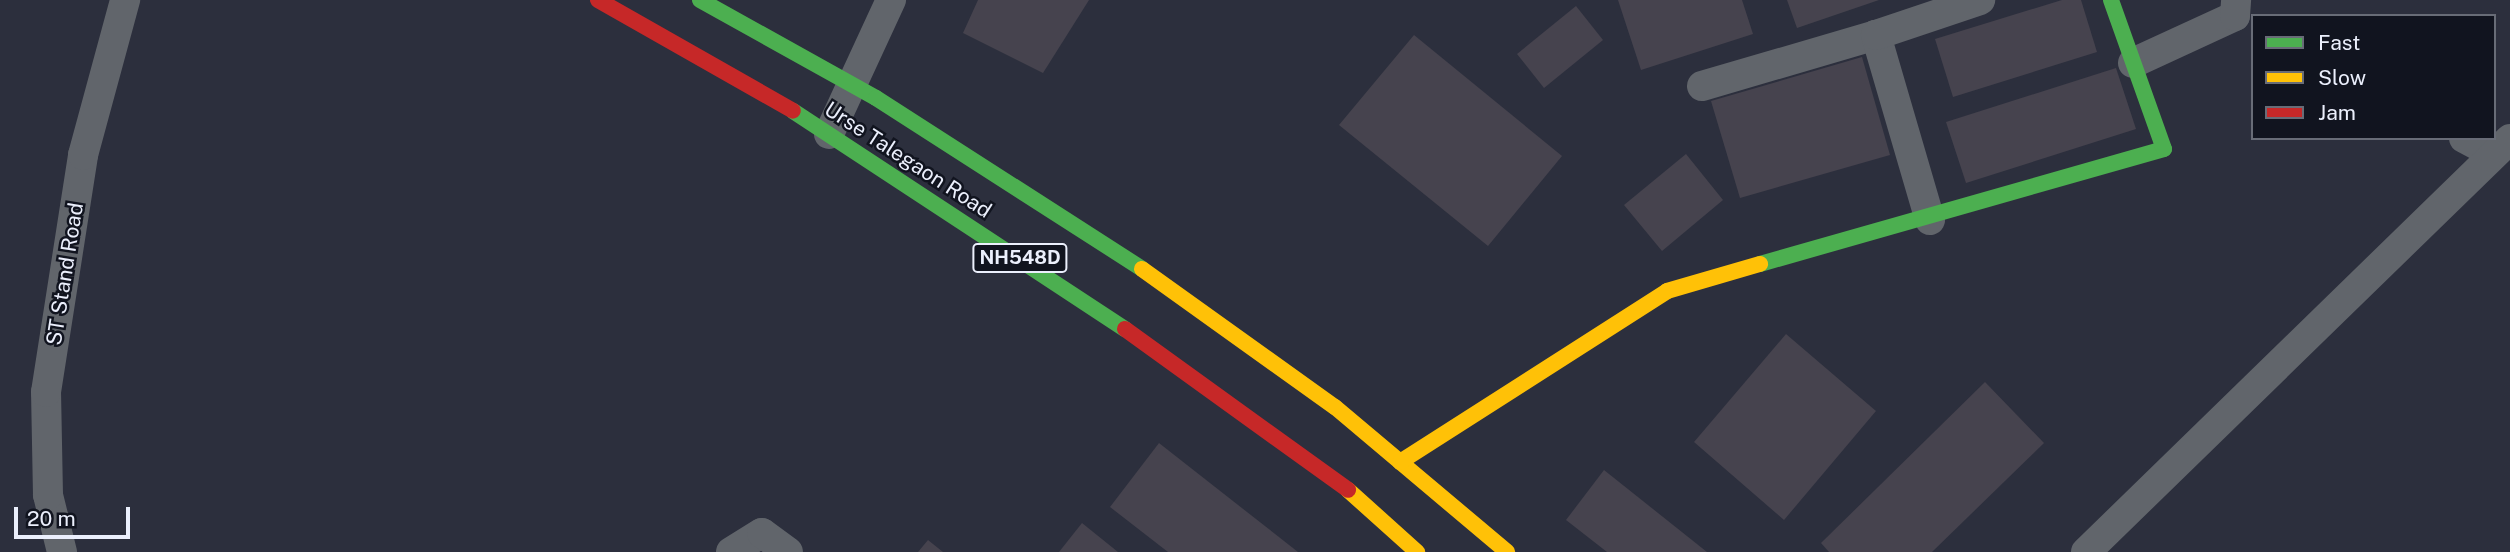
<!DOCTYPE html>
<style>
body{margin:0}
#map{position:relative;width:2510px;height:552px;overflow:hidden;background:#2c2f3d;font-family:"Public Sans",sans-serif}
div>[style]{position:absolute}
.building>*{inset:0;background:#46434e}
.street>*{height:30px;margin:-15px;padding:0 15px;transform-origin:15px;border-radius:15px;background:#61656b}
.fast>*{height:16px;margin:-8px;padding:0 8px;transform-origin:8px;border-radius:8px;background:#4caf50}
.slow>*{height:16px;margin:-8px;padding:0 8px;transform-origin:8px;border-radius:8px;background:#ffc107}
.jam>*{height:16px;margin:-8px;padding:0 8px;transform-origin:8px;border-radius:8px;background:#c62828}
span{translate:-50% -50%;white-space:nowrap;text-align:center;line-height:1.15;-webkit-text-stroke:5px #11141f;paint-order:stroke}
.shield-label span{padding:2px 5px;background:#11141f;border:2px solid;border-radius:5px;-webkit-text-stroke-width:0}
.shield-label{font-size:19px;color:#ebeffc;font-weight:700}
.street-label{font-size:21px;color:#ebeffc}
.legend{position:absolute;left:2251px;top:14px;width:245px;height:126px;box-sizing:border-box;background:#11141f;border:2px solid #686c77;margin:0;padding:9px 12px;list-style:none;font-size:21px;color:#ebeffc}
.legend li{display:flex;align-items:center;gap:14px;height:35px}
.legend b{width:35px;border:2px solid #686c77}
.scale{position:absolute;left:14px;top:507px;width:116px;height:32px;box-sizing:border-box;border:4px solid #ebeffc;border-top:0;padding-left:9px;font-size:21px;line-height:24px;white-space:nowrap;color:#ebeffc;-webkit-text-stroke:5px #11141f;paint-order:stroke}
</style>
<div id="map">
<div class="building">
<i style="clip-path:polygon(978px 0,1089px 0,1043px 73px,963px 33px)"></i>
<i style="clip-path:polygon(1618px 0,1742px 0,1753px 34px,1641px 70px)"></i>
<i style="clip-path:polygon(1787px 0,1879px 0,1797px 28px)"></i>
<i style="clip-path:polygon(2062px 0,2081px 0,2097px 52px,1953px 97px,1935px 39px)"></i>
<i style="clip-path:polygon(1576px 6px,1603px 40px,1544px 88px,1517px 54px)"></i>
<i style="clip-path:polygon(1414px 35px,1562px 156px,1488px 246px,1339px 125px)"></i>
<i style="clip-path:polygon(1862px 57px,1890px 155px,1740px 198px,1711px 101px)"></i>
<i style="clip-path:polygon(2116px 68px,2136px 129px,1966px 183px,1946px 122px)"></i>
<i style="clip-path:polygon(1686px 154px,1723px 200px,1662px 251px,1624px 205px)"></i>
<i style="clip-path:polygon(1786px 334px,1876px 411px,1784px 520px,1694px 442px)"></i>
<i style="clip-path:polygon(1985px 382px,2044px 443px,1932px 552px,1829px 552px,1821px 543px)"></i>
<i style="clip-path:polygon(1159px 443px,1298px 552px,1168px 552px,1110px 507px)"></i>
<i style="clip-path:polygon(1604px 470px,1707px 552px,1607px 552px,1566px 520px)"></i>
<i style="clip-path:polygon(1082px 523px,1118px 552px,1059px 552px)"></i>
<i style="clip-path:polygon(928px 540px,943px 552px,918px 552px)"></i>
</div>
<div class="street">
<i style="left:2133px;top:63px;width:112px;rotate:-24.7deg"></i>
<i style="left:2235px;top:16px;width:16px;rotate:-86deg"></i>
<i style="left:1702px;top:86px;width:181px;rotate:-16.3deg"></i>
<i style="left:829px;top:134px;width:148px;rotate:-65.2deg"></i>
<i style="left:2464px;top:138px;width:34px;rotate:28deg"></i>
<i style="left:1930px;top:220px;width:193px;rotate:-106.3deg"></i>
<i style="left:1876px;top:35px;width:110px;rotate:-18.6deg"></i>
<i style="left:62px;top:552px;width:59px;rotate:-103.8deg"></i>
<i style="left:48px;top:495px;width:103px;rotate:-91.1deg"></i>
<i style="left:46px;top:392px;width:240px;rotate:-81.1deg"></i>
<i style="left:83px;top:155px;width:161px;rotate:-74.8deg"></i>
<i style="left:731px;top:552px;width:36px;rotate:-32deg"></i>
<i style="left:762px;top:533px;width:32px;rotate:36deg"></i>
<i style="left:2086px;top:552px;width:592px;rotate:-44.25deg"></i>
</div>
<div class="fast">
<i style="left:700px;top:0;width:201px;rotate:29.1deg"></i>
<i style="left:876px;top:98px;width:316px;rotate:32.7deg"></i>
<i style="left:793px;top:111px;width:397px;rotate:33.3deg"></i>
<i style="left:1760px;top:264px;width:420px;rotate:-15.9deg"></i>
<i style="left:2164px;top:149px;width:158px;rotate:-109.6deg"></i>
</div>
<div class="slow">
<i style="left:1142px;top:269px;width:237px;rotate:35.6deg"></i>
<i style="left:1335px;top:407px;width:225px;rotate:40.1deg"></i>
<i style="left:1400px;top:462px;width:317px;rotate:-32.6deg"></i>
<i style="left:1667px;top:291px;width:97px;rotate:-16.2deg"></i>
<i style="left:1348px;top:490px;width:93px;rotate:41.9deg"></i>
</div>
<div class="jam">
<i style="left:598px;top:0;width:224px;rotate:29.6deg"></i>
<i style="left:1125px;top:329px;width:275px;rotate:35.8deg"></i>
</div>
<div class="shield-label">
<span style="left:1020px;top:258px">NH548D</span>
</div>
<div class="street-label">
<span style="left:908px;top:160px;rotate:33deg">Urse Talegaon Road</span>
<span style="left:65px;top:274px;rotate:-81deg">ST Stand Road</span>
</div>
<ul class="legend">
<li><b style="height:9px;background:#4caf50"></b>Fast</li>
<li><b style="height:9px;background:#ffc107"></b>Slow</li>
<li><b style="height:9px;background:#c62828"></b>Jam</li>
</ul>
<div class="scale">20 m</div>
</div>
